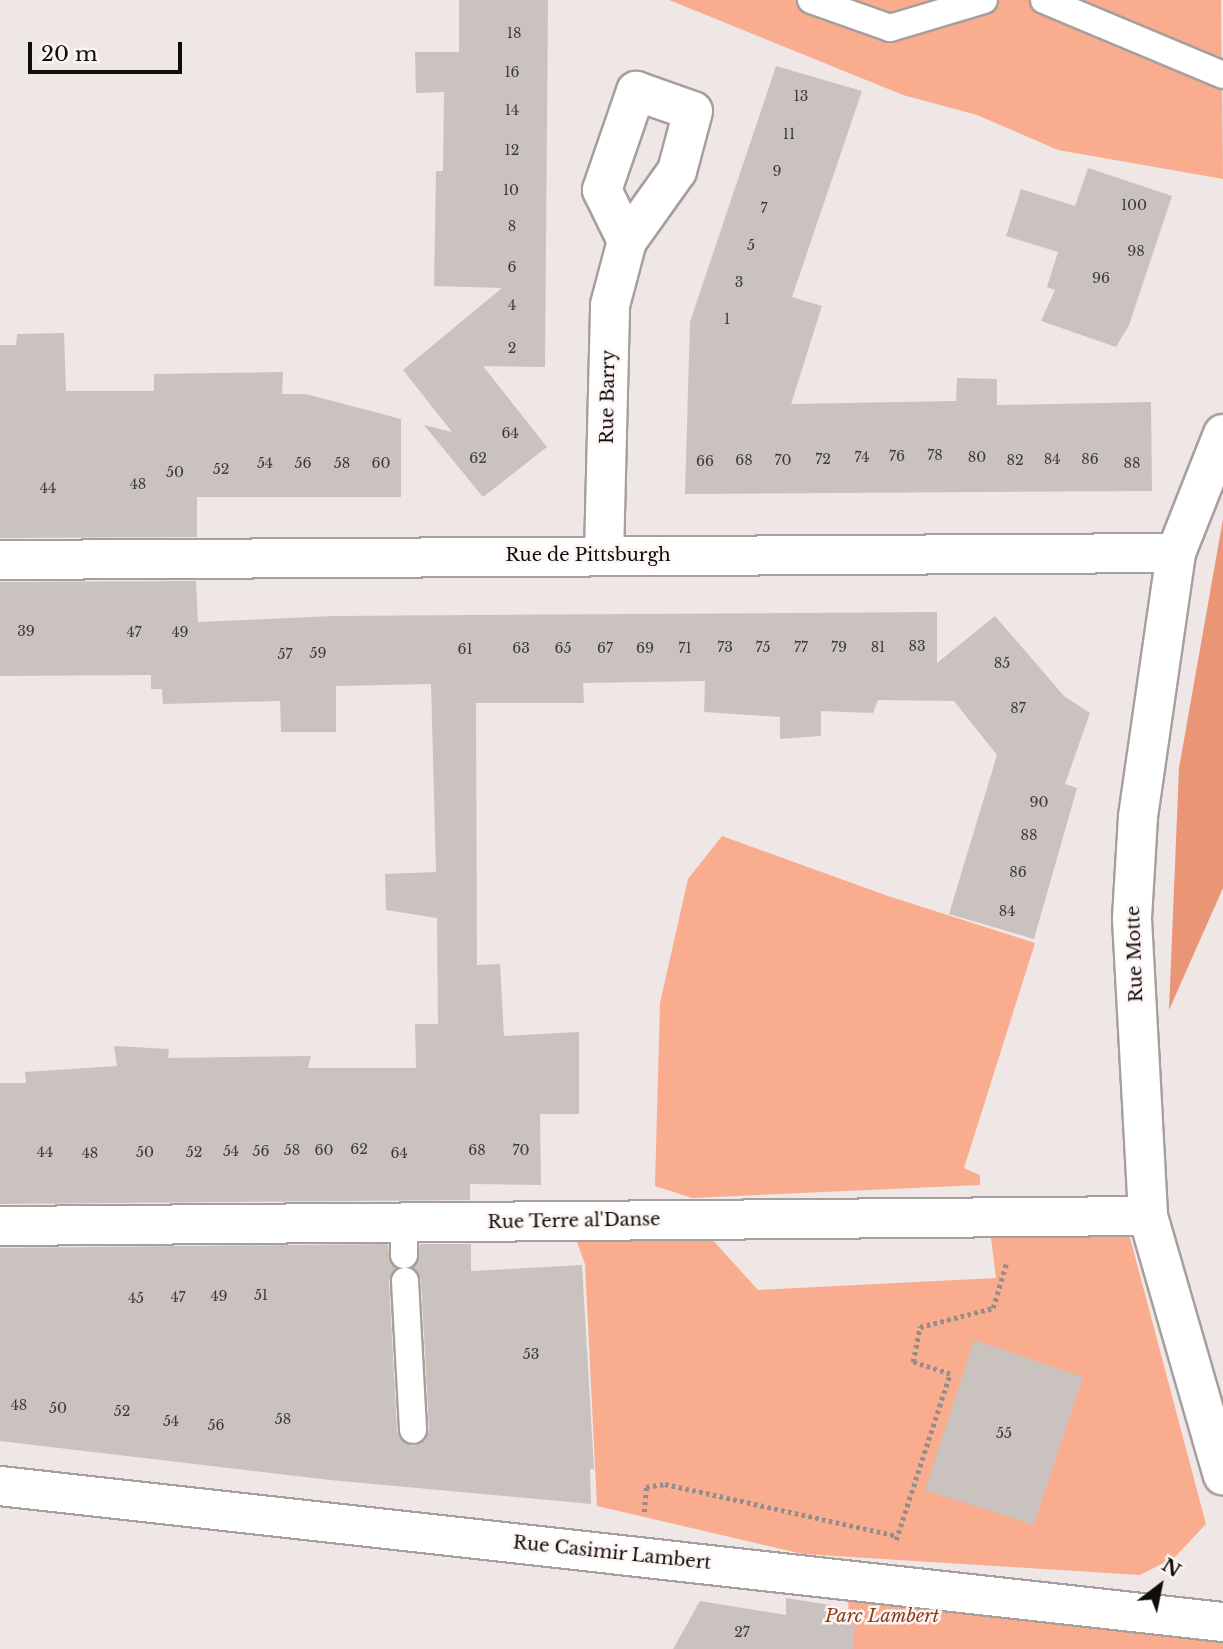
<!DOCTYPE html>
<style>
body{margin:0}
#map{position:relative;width:1223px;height:1649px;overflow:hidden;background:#efe7e5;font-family:"Libre Baskerville",serif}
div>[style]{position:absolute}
.green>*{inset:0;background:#faac8f}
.forest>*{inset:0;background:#ea9575}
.building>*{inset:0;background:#c9c2bf}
.path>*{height:4.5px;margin-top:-2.25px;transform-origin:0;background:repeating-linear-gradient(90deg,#938d8c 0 3.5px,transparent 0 7px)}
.roads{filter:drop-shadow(2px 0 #a69f9c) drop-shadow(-2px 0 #a69f9c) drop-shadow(0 2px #a69f9c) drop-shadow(0 -2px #a69f9c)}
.service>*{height:26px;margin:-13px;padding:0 13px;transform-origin:13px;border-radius:13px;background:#fff}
.minor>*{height:38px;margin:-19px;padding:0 19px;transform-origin:19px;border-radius:19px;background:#fff}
span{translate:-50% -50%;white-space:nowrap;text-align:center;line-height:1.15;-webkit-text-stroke:5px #fcf5f2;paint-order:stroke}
.number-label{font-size:14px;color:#3e3a39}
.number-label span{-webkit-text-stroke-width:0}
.street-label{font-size:18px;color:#0f0d0c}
.park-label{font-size:18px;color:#883c1d;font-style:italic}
.north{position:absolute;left:1125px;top:1551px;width:70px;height:70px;-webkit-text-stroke:5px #fcf5f2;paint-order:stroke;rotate:32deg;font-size:19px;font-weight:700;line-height:28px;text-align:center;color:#0f0d0c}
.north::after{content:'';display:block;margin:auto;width:24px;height:32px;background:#0f0d0c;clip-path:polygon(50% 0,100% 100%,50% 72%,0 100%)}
.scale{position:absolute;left:28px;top:42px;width:154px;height:32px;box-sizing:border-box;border:4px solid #0f0d0c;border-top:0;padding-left:9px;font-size:21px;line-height:24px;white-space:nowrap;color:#0f0d0c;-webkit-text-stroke:5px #fcf5f2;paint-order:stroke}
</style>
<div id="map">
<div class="green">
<i style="clip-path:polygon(669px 0,1221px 0,1223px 179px,1058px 150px,977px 115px,903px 95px)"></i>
<i style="clip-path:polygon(722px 836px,888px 896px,1035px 943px,964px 1168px,980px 1175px,980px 1185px,692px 1198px,655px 1186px,660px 1003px,688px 879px)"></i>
<i style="clip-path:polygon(569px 1221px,710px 1237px,758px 1290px,996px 1278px,990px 1230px,1129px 1234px,1206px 1524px,1175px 1557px,1140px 1575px,803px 1554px,597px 1506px,585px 1264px)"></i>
<i style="clip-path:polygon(848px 1580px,1223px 1622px,1223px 1649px,849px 1649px)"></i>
</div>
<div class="forest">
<i style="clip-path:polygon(1223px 519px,1223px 888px,1169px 1010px,1179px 768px)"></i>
</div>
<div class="building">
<i style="clip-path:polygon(459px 0,548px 0,545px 367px,483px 366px,547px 447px,483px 497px,424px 425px,452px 432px,403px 370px,502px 288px,434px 286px,436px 171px,443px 171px,444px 92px,416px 93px,415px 52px,459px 52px)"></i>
<i style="clip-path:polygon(776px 66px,862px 91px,792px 297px,822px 306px,791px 404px,956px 401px,957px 378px,997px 379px,997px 405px,1151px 402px,1152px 491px,685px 494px,690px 322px)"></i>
<i style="clip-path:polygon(1088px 168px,1172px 196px,1129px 325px,1116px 347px,1041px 321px,1055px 290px,1047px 287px,1058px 252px,1006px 236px,1021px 189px,1075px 206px)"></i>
<i style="clip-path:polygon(64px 333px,66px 391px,154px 391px,154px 374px,283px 372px,282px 394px,306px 394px,401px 419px,401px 497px,197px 497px,197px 537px,0 538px,0 345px,16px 345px,17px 334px)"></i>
<i style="clip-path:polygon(196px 581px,198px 622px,335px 616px,937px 612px,937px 663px,995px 616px,1064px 696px,1090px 713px,1065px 784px,1077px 788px,1034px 939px,949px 914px,997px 755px,954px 701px,878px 700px,873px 713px,821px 711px,821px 736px,780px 739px,780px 717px,704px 712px,705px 681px,583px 683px,584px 703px,476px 703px,477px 965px,500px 964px,504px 1036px,579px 1032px,579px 1114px,540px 1114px,541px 1185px,470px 1184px,470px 1200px,0 1204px,0 1083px,26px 1083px,25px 1072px,117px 1066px,114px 1046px,169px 1049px,168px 1058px,311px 1056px,308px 1068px,416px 1068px,415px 1024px,438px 1024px,437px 918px,386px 910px,385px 874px,436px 872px,431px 684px,336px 686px,336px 732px,281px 732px,280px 701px,163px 704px,162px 689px,151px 689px,151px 675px,0 676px,0 582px)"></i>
<i style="clip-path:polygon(388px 1244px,390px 1262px,396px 1268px,389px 1282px,397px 1431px,400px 1439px,413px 1446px,422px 1443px,429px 1429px,421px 1280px,413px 1268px,420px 1244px,471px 1244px,471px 1271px,582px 1265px,594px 1469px,590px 1469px,591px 1504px,330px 1480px,0 1441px,0 1248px)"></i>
<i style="clip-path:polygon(974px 1340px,1083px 1377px,1034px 1525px,925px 1490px)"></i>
<i style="clip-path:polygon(786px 1598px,836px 1606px,833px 1622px,855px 1625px,853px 1649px,673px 1649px,700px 1601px,786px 1615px)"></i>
</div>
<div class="path">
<i style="left:644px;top:1512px;width:25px;rotate:-85deg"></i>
<i style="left:646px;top:1487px;width:19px;rotate:-9deg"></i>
<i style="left:665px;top:1484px;width:238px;rotate:12.6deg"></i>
<i style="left:896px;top:1540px;width:175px;rotate:-72deg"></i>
<i style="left:950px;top:1374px;width:39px;rotate:-162deg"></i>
<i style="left:913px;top:1362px;width:36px;rotate:-79deg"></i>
<i style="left:920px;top:1327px;width:75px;rotate:-14.6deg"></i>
<i style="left:993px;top:1308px;width:46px;rotate:-73.5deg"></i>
</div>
<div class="roads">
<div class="service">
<i style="left:811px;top:0;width:84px;rotate:19.5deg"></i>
<i style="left:890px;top:28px;width:98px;rotate:-16.6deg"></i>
<i style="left:1044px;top:0;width:194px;rotate:22.7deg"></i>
<i style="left:404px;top:1255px;width:33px;rotate:-90deg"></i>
<i style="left:405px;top:1281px;width:149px;rotate:86.9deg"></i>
</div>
<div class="minor">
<i style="left:636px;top:91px;width:60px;rotate:19.3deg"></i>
<i style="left:693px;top:111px;width:62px;rotate:104.9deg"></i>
<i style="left:677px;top:171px;width:86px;rotate:125.5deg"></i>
<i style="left:627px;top:241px;width:57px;rotate:-116.1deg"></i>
<i style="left:602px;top:190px;width:105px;rotate:-71deg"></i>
<i style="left:1223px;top:434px;width:128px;rotate:111.6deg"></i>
<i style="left:1176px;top:553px;width:267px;rotate:98.2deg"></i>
<i style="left:1138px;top:817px;width:102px;rotate:93.4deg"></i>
<i style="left:1132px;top:919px;width:297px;rotate:86.9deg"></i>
<i style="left:1148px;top:1216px;width:270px;rotate:73.9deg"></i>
<i style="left:604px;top:555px;width:250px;rotate:-88.6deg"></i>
<i style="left:610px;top:305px;width:66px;rotate:-75.1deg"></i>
<i style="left:0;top:560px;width:1176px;rotate:-0.34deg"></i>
<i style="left:0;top:1226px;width:1148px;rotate:-0.5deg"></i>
<i style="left:0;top:1486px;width:1231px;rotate:6.35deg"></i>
</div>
</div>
<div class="number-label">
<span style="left:514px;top:33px">18</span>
<span style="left:512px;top:72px">16</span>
<span style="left:801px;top:96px">13</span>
<span style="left:512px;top:110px">14</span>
<span style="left:789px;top:134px">11</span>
<span style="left:512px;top:150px">12</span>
<span style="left:777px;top:171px">9</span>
<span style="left:511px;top:190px">10</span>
<span style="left:1134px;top:205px">100</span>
<span style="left:764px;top:208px">7</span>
<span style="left:512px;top:226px">8</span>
<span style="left:751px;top:245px">5</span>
<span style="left:1136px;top:251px">98</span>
<span style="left:512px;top:267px">6</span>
<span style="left:1101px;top:278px">96</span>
<span style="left:739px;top:282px">3</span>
<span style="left:512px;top:305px">4</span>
<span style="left:727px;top:319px">1</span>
<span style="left:512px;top:348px">2</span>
<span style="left:510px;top:433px">64</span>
<span style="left:935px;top:455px">78</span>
<span style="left:897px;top:456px">76</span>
<span style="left:862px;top:457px">74</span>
<span style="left:977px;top:457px">80</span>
<span style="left:478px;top:458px">62</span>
<span style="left:823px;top:459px">72</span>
<span style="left:1052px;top:459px">84</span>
<span style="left:1090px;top:459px">86</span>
<span style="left:744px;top:460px">68</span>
<span style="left:783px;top:460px">70</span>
<span style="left:1015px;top:460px">82</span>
<span style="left:705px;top:461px">66</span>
<span style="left:265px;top:463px">54</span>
<span style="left:303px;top:463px">56</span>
<span style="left:342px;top:463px">58</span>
<span style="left:381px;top:463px">60</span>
<span style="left:1132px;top:463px">88</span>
<span style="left:221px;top:469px">52</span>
<span style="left:175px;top:472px">50</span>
<span style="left:138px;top:484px">48</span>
<span style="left:48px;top:488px">44</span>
<span style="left:26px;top:631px">39</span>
<span style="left:134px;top:632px">47</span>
<span style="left:180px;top:632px">49</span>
<span style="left:917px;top:646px">83</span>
<span style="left:725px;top:647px">73</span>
<span style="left:763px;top:647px">75</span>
<span style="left:801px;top:647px">77</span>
<span style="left:839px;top:647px">79</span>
<span style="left:878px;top:647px">81</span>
<span style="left:521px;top:648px">63</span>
<span style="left:563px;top:648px">65</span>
<span style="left:605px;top:648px">67</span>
<span style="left:645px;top:648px">69</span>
<span style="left:685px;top:648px">71</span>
<span style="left:465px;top:649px">61</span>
<span style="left:318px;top:653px">59</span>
<span style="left:285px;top:654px">57</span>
<span style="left:1002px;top:663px">85</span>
<span style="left:1018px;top:708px">87</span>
<span style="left:1039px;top:802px">90</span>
<span style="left:1029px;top:835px">88</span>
<span style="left:1018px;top:872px">86</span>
<span style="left:1007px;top:911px">84</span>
<span style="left:359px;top:1149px">62</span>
<span style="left:292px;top:1150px">58</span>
<span style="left:324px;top:1150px">60</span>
<span style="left:477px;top:1150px">68</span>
<span style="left:521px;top:1150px">70</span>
<span style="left:231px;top:1151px">54</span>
<span style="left:261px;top:1151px">56</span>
<span style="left:45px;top:1152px">44</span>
<span style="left:145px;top:1152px">50</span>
<span style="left:194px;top:1152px">52</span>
<span style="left:90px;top:1153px">48</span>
<span style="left:399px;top:1153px">64</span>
<span style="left:261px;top:1295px">51</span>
<span style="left:219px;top:1296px">49</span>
<span style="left:178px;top:1297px">47</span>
<span style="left:136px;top:1298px">45</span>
<span style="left:531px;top:1354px">53</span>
<span style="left:19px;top:1405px">48</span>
<span style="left:58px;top:1408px">50</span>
<span style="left:122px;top:1411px">52</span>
<span style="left:283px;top:1419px">58</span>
<span style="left:171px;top:1421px">54</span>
<span style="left:216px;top:1425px">56</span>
<span style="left:1004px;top:1433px">55</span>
<span style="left:742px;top:1632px">27</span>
</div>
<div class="street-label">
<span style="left:608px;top:397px;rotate:-89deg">Rue Barry</span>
<span style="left:588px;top:555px">Rue de Pittsburgh</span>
<span style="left:1135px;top:954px;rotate:-92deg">Rue Motte</span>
<span style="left:574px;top:1221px;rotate:-1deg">Rue Terre al'Danse</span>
<span style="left:612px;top:1553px;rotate:6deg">Rue Casimir Lambert</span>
</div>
<div class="park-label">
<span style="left:882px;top:1616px">Parc Lambert</span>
</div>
<div class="north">N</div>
<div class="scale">20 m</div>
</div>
